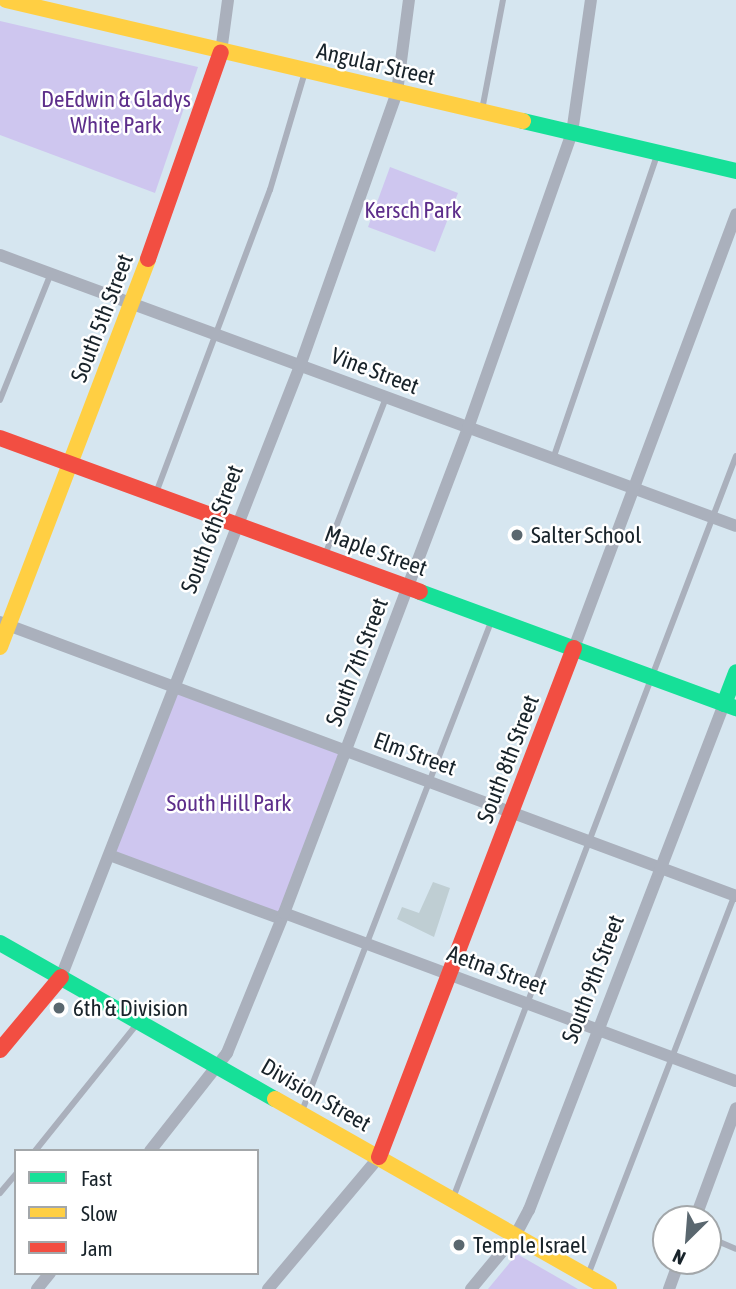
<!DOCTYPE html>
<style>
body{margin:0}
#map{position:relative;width:736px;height:1289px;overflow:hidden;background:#d6e6f0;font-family:"Asap Condensed",sans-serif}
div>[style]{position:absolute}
.green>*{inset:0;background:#cec6ef}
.building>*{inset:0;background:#bfced3}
.lane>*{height:6px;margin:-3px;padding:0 3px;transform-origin:3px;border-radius:3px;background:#aab0bc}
.street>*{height:12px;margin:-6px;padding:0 6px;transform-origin:6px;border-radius:6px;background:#aab0bc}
.fast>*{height:16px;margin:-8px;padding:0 8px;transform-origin:8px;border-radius:8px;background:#16e098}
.slow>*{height:16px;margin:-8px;padding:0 8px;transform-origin:8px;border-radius:8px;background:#ffcf43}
.jam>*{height:16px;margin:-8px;padding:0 8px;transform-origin:8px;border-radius:8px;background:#f24e42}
.dots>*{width:19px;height:19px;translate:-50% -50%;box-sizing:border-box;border:4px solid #fff;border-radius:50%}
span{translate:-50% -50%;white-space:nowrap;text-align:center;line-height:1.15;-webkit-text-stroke:5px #fff;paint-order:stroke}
.street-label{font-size:23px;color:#18232a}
.park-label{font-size:23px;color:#5d2e8b}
.poi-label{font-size:23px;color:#18232a}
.left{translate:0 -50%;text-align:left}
.legend{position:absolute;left:14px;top:1149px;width:245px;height:126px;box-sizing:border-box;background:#fff;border:2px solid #a3a7aa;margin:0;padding:9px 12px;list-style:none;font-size:21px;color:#18232a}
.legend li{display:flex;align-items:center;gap:14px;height:35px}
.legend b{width:35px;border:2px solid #a3a7aa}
.north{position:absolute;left:652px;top:1205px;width:70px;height:70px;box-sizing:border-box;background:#fff;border:2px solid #a3a7aa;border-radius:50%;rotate:205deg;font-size:19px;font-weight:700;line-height:28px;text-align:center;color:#18232a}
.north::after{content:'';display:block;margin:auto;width:24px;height:32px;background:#5a676f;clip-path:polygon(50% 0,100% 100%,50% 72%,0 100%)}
</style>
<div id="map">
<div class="green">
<i style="clip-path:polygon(0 21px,198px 67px,155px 193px,0 135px)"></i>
<i style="clip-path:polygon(390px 167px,458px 193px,435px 252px,368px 227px)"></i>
<i style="clip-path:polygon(176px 686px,345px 751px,281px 919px,112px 856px)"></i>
<i style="clip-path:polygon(517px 1254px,578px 1289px,488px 1289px)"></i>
</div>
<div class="building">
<i style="clip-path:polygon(433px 882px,450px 888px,434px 937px,397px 919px,402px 907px,419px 913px)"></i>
</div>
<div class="lane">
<i style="left:482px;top:110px;width:112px;rotate:-79.2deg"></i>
<i style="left:0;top:400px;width:137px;rotate:-68.1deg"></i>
<i style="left:553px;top:459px;width:324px;rotate:-71.1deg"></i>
<i style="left:156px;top:493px;width:324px;rotate:-69.4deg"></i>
<i style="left:270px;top:190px;width:123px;rotate:-73.5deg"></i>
<i style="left:325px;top:555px;width:168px;rotate:-68.8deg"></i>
<i style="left:302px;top:1111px;width:524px;rotate:-68.87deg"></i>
<i style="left:35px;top:1151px;width:163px;rotate:-51.2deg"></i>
<i style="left:0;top:1193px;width:25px;rotate:-50deg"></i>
<i style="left:453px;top:1198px;width:794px;rotate:-69.12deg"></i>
<i style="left:708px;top:1237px;width:30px;rotate:23deg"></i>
<i style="left:588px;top:1275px;width:406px;rotate:-68.9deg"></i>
</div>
<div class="street">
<i style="left:221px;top:52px;width:52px;rotate:-82.3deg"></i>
<i style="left:0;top:255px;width:784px;rotate:20.21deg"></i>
<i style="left:0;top:622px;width:785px;rotate:20.42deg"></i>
<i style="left:574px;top:648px;width:463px;rotate:-69.5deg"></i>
<i style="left:112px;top:856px;width:180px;rotate:20.4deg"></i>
<i style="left:284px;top:913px;width:482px;rotate:20.4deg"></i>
<i style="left:61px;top:977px;width:656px;rotate:-68.64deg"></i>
<i style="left:300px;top:366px;width:291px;rotate:-70.5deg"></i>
<i style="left:397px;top:92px;width:93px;rotate:-82.6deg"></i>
<i style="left:150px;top:1151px;width:125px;rotate:-51.8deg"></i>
<i style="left:227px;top:1053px;width:151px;rotate:-67.8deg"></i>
<i style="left:284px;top:913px;width:519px;rotate:-69.22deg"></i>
<i style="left:468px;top:428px;width:313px;rotate:-70.6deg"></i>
<i style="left:572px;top:133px;width:134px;rotate:-81.9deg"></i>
<i style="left:695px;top:1219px;width:118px;rotate:-69.7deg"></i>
<i style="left:37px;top:1289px;width:21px;rotate:-51deg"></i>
<i style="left:268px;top:1289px;width:172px;rotate:-49.9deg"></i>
<i style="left:471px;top:1289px;width:69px;rotate:-50.3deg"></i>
<i style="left:515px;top:1236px;width:30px;rotate:-62deg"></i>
<i style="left:529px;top:1210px;width:542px;rotate:-68.92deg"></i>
<i style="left:669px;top:1289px;width:30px;rotate:-70deg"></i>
</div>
<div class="fast">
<i style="left:523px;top:121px;width:219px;rotate:13.2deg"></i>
<i style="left:420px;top:592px;width:337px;rotate:20.2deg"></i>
<i style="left:724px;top:704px;width:34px;rotate:-69deg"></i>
<i style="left:0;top:943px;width:316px;rotate:29.6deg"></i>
</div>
<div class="slow">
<i style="left:6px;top:0;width:531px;rotate:13.17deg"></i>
<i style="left:0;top:647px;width:415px;rotate:-69.1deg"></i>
<i style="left:275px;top:1099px;width:384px;rotate:29.6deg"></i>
</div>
<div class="jam">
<i style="left:148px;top:259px;width:219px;rotate:-70.6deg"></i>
<i style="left:0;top:438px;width:447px;rotate:20.1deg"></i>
<i style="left:0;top:1050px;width:95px;rotate:-50.1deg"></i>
<i style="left:379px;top:1157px;width:545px;rotate:-69.04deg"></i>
</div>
<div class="dots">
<i style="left:517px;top:535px;background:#5a676f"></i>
<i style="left:59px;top:1008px;background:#5a676f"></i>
<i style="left:459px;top:1245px;background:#5a676f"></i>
</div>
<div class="street-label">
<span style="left:376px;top:64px;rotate:13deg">Angular Street</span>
<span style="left:102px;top:318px;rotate:-69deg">South 5th Street</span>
<span style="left:375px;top:371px;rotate:21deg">Vine Street</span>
<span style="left:212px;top:529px;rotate:-69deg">South 6th Street</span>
<span style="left:376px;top:551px;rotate:20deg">Maple Street</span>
<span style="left:357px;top:662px;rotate:-69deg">South 7th Street</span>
<span style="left:415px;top:754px;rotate:20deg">Elm Street</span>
<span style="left:508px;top:759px;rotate:-69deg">South 8th Street</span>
<span style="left:497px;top:970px;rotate:20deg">Aetna Street</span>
<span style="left:593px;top:979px;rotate:-69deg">South 9th Street</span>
<span style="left:316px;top:1095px;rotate:30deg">Division Street</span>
</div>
<div class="park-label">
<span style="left:116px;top:112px">DeEdwin &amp; Gladys<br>White Park</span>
<span style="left:413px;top:210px">Kersch Park</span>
<span style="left:229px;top:803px">South Hill Park</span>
</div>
<div class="poi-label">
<span class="left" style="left:531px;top:535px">Salter School</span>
<span class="left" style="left:73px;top:1008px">6th &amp; Division</span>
<span class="left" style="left:473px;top:1245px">Temple Israel</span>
</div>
<ul class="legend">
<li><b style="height:9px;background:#16e098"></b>Fast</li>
<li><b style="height:9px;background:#ffcf43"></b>Slow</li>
<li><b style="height:9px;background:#f24e42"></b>Jam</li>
</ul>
<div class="north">N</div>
</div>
